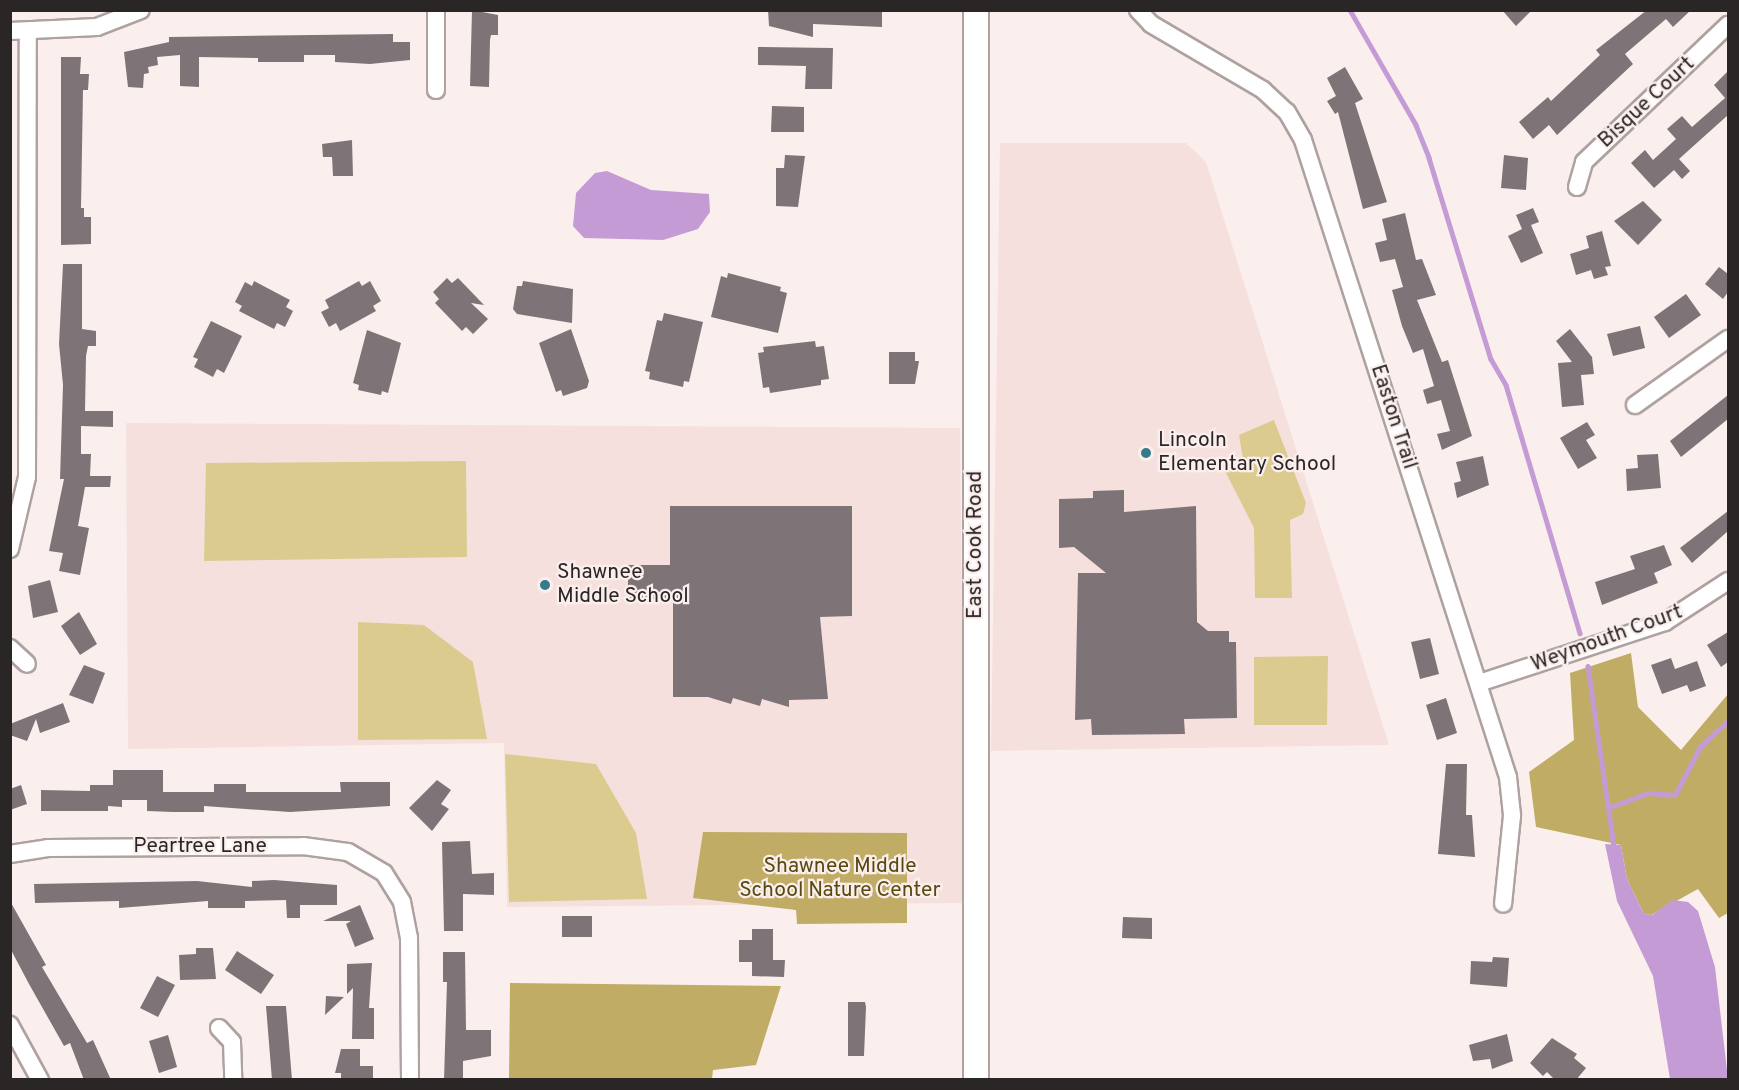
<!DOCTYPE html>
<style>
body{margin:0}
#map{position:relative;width:1739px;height:1090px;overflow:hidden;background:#fbefed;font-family:Overpass,sans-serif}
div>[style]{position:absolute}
.built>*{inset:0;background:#f5e0de}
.green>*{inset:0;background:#dccb8f}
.forest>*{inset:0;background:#c0ac65}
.water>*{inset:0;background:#c59bd5}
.stream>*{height:4.5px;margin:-2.25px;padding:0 2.25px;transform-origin:2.25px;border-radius:2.25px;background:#c59bd5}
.building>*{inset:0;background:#7e7478}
.roads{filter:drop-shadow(2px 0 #aea2a1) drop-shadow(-2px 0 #aea2a1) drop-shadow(0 2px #aea2a1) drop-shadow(0 -2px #aea2a1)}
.minor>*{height:16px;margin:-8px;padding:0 8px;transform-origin:8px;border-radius:8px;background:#fff}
.secondary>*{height:24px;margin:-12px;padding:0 12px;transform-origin:12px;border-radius:12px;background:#fff}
.dots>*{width:16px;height:16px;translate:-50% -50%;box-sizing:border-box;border:3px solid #fbefed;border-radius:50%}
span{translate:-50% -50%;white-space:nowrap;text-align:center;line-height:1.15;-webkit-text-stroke:4.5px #fbefed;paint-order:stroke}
.street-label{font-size:21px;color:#2b2626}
.poi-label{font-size:21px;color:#2b2626}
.left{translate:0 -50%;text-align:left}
.park-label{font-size:21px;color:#574910}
.frame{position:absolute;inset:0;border:12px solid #2b2626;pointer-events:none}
</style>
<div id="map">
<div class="built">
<i style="clip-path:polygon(1000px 143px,1186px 143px,1206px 162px,1389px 745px,991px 751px)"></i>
<i style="clip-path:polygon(126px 423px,960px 428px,965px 903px,507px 907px,504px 743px,128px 749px)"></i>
</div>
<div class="green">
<i style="clip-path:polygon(1274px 420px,1306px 503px,1303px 514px,1290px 520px,1292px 598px,1255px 598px,1254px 528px,1223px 467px,1244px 465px,1239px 435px)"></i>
<i style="clip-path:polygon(466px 461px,467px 557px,204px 561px,206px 463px)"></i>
<i style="clip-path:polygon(358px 622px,424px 625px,473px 662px,487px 739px,358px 740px)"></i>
<i style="clip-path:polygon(1328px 656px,1327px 725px,1254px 725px,1254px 657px)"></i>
<i style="clip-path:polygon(505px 754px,596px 764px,636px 833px,647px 899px,509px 902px)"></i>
</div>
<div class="forest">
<i style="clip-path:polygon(1631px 653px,1638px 707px,1681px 750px,1728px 694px,1728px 913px,1719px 918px,1698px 889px,1651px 915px,1644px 914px,1627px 879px,1621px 845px,1536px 827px,1529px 772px,1574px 740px,1570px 673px)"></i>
<i style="clip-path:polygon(703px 832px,907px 833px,907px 923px,797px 924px,796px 910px,693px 898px)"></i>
<i style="clip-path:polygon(510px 983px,781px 986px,756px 1065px,713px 1070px,712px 1079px,509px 1080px)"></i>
</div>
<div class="water">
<i style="clip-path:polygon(607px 171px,651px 190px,709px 194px,710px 212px,698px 229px,663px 240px,584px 238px,573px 226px,576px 193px,595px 173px)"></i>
<i style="clip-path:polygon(1605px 844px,1621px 845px,1627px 879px,1644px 914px,1652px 915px,1673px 900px,1688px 902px,1698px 911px,1715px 967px,1728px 1079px,1670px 1079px,1653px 976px,1617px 901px)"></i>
</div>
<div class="stream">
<i style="left:1350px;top:10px;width:133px;rotate:60.1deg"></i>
<i style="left:1416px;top:125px;width:35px;rotate:68deg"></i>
<i style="left:1429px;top:158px;width:210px;rotate:72.9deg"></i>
<i style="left:1491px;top:359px;width:30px;rotate:60deg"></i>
<i style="left:1506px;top:385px;width:259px;rotate:73.4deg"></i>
<i style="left:1588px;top:666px;width:183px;rotate:81.8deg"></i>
<i style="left:1608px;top:808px;width:43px;rotate:-20.6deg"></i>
<i style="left:1648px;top:793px;width:27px;rotate:4deg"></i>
<i style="left:1675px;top:795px;width:54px;rotate:-62.5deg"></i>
<i style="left:1700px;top:747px;width:38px;rotate:-43deg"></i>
</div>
<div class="building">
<i style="clip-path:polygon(472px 10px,498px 15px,498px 35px,491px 35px,490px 40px,489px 87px,470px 86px)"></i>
<i style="clip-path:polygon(768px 10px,882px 10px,882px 27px,813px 24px,813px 37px,769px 26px)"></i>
<i style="clip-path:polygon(1502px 10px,1532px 10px,1516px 26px)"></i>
<i style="clip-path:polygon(1647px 10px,1691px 10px,1673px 27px,1666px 19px,1625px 54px,1633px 64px,1557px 135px,1549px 125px,1533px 139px,1519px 122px,1548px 97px,1551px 101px,1600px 55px,1596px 50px)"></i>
<i style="clip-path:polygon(393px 34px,393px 42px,410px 42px,410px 60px,370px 64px,335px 62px,335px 55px,304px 55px,304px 62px,258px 62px,258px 58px,199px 57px,199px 87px,180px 86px,180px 55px,157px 57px,158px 65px,148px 67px,149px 73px,144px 74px,143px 88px,128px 87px,124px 52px,169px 42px,169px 37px)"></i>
<i style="clip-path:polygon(758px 47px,833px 48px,832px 89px,805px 89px,806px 66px,758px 65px)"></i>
<i style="clip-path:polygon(61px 57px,81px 57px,80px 74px,89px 74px,88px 90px,83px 90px,81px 208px,84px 208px,84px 217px,91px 217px,91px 244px,61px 245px)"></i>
<i style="clip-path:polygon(1345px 67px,1363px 99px,1355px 103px,1387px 202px,1363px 209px,1338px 112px,1335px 114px,1327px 101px,1336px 96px,1327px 78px)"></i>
<i style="clip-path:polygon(1728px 71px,1728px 115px,1679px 159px,1690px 171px,1682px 179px,1674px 170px,1654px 188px,1631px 163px,1645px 150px,1653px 160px,1676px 139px,1667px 129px,1682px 116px,1692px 127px,1725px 98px,1714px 85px)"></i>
<i style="clip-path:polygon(772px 106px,804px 107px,804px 132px,771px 132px)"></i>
<i style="clip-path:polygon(352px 140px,353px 176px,333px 176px,332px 157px,323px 157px,322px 144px)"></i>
<i style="clip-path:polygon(785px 155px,805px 156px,798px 207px,776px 206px,776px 168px,784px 168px)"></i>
<i style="clip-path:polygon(1504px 155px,1528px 158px,1526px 190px,1501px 188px)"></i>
<i style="clip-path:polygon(1643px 201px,1662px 220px,1638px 245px,1614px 221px)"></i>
<i style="clip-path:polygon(1533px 208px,1539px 222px,1531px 225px,1543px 253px,1521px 263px,1508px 236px,1522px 229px,1516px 215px)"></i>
<i style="clip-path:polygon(1405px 213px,1416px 260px,1422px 259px,1436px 295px,1417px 300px,1442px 362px,1448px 360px,1472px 436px,1442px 450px,1437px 434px,1450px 431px,1441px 400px,1427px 404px,1423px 390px,1434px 386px,1423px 349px,1413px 353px,1402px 326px,1392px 290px,1403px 287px,1395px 259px,1380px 262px,1375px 243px,1387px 240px,1382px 219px)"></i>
<i style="clip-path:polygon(1602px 231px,1611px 266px,1605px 267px,1608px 275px,1594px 279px,1591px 270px,1576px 275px,1570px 254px,1589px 248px,1586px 236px)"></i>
<i style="clip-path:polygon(63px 264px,82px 264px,82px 329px,96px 331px,96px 346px,88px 346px,86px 356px,85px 411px,113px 411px,113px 427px,81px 426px,81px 454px,91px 454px,90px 476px,111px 476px,110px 487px,85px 487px,78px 526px,89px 528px,80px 575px,59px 571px,63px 553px,49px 551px,64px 479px,60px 479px,63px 385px,59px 344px)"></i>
<i style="clip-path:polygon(1719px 267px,1728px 274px,1728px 292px,1723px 299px,1705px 284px)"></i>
<i style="clip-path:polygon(728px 273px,781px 287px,780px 291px,787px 293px,778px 333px,711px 317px,721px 276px,727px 278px)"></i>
<i style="clip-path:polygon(447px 278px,452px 283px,458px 278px,484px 305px,471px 303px,488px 319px,473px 334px,466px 327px,462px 331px,435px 303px,439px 299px,433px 292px)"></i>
<i style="clip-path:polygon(254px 281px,290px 300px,286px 307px,293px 311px,285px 327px,277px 323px,274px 329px,239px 311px,242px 306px,235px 302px,245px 282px,252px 286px)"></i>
<i style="clip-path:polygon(359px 281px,362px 286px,370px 281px,381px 301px,373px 306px,376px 311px,340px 331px,336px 323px,329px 327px,321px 312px,329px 308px,325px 300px)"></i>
<i style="clip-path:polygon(523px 281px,573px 289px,572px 323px,517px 314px,513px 309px,517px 286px,522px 286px)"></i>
<i style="clip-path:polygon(1686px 294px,1701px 315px,1669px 338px,1654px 317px)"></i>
<i style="clip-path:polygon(664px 313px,703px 322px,689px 382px,684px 381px,683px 387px,649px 379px,650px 372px,645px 371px,657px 320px,662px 321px)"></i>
<i style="clip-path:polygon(211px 321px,242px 336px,224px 373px,217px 369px,213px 377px,194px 367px,198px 359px,193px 357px)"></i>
<i style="clip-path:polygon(1640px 326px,1645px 348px,1613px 356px,1607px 334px)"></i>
<i style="clip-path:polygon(571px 329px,589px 381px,587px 388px,563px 396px,561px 390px,556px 392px,539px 343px)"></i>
<i style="clip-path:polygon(1570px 329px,1592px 357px,1594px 374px,1581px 375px,1584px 405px,1562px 407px,1558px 363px,1572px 362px,1556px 341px)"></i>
<i style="clip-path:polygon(367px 330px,401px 343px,388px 393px,382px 391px,381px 395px,358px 390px,359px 385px,353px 383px)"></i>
<i style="clip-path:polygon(815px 341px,816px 347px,824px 346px,829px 379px,821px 380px,821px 385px,770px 393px,769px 387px,763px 388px,758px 353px,764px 352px,763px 347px)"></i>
<i style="clip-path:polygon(889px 352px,915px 352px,915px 361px,919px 361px,915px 384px,889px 384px)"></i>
<i style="clip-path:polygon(1728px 395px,1728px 419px,1681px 457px,1670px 441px)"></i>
<i style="clip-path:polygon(1587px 422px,1595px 435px,1586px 440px,1597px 458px,1578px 469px,1560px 438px)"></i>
<i style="clip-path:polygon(1658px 454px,1661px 488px,1627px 491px,1626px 469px,1638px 468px,1637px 455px)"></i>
<i style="clip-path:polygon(1483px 456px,1489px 485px,1457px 498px,1454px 483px,1461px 481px,1456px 462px)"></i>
<i style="clip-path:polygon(1124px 490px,1124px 512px,1196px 506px,1197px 622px,1208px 631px,1229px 631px,1229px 642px,1236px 642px,1237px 718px,1184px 719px,1185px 734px,1092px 735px,1091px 719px,1075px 720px,1078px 573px,1106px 573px,1074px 547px,1059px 548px,1059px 499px,1093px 498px,1093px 491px)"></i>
<i style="clip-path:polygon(670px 506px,852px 506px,852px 616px,820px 617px,828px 699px,789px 700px,789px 707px,762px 699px,760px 706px,733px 698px,731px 704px,708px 697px,673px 697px,673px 599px,628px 599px,628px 565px,670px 565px)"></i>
<i style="clip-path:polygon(1728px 511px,1728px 531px,1692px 563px,1680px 548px)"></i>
<i style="clip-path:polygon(1664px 545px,1672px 565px,1654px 573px,1658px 583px,1602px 605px,1595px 582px,1635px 569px,1630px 556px)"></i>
<i style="clip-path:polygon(50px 580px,58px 612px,33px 618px,28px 586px)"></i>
<i style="clip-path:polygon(79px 612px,97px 644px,80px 655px,61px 626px)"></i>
<i style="clip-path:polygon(1728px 632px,1728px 662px,1721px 667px,1707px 645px)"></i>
<i style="clip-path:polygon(1430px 638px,1439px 674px,1420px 679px,1411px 642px)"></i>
<i style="clip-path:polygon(1671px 658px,1675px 669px,1697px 661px,1706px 686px,1690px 692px,1687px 685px,1662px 694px,1651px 665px)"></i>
<i style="clip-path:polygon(84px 665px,105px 673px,93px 704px,69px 695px)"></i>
<i style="clip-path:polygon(1446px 698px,1457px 733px,1437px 740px,1426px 705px)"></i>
<i style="clip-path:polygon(63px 703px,70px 722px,40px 733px,36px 719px,27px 741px,10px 735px,10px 724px)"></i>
<i style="clip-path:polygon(1446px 764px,1467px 764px,1466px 815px,1472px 815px,1475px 857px,1438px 854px)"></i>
<i style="clip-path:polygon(113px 770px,163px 770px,163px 792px,214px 792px,214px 784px,246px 784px,246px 792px,341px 792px,340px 782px,390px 782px,390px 806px,290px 812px,204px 806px,204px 812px,173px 812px,147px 811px,147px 800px,122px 800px,122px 807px,108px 806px,108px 811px,41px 811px,41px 790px,90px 791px,90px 785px,113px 785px)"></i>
<i style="clip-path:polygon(437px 780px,451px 790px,441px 804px,449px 809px,432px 831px,409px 808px)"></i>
<i style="clip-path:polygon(21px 785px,27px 804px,10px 810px,10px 789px)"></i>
<i style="clip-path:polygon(470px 841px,472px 874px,494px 873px,494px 895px,463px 894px,463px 931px,444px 931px,442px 842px)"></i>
<i style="clip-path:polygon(274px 880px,337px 885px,337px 905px,300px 905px,300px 918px,287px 918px,286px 900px,245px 901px,245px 908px,208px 908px,208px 901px,119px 908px,119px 901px,35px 903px,34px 884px,197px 881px,252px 887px,252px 881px)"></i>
<i style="clip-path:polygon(10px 901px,46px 965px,42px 967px,87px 1043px,93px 1040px,111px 1080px,84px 1080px,70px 1043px,64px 1046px,29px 984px,10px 948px)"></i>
<i style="clip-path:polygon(360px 905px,374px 939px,355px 947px,346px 924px,351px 921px,323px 921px)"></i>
<i style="clip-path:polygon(562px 916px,592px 916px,592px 937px,562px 937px)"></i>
<i style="clip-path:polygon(1123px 917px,1152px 918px,1152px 939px,1122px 938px)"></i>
<i style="clip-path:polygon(752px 929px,773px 929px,773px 960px,785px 960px,784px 977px,752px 976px,752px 962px,739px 962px,739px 940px,752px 940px)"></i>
<i style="clip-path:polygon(196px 948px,213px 948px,216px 979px,180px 980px,179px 955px,196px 954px)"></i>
<i style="clip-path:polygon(237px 951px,274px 975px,261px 994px,225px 970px)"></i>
<i style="clip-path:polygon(443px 952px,465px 952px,466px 1030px,491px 1030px,491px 1056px,463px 1061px,463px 1080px,444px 1080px,447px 982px,443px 982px)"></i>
<i style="clip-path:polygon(1493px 957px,1509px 958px,1507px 987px,1470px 984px,1471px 961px,1492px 962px)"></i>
<i style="clip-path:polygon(372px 963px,369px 1008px,374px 1008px,374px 1039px,352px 1039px,353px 988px,347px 994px,347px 964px)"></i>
<i style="clip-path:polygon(157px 976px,175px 985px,158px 1017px,140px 1008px)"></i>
<i style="clip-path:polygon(326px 996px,344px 997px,325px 1015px)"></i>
<i style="clip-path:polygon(848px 1002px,865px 1002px,866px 1007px,864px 1056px,848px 1056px)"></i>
<i style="clip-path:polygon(266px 1006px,286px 1006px,292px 1080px,272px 1080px)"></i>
<i style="clip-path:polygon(1507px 1034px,1513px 1061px,1492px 1069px,1490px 1059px,1473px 1061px,1469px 1045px)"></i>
<i style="clip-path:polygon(168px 1035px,177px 1067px,159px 1073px,149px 1041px)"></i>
<i style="clip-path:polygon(1552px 1038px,1577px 1054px,1574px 1058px,1586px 1068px,1576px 1080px,1555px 1080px,1547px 1072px,1543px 1076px,1530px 1063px)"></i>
<i style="clip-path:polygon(341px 1049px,360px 1049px,360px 1066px,373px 1066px,373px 1080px,341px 1080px,341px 1073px,335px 1073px)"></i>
</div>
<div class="roads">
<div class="minor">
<i style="left:436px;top:10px;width:80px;rotate:90deg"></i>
<i style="left:1138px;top:10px;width:19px;rotate:47deg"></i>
<i style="left:1151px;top:24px;width:130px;rotate:30.5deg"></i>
<i style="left:1263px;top:90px;width:33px;rotate:43deg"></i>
<i style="left:1287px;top:112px;width:32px;rotate:60deg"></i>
<i style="left:1303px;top:140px;width:669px;rotate:72.16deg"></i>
<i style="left:1508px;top:777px;width:39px;rotate:84deg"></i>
<i style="left:1512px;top:816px;width:88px;rotate:95.8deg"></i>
<i style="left:10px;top:31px;width:87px;rotate:-2.6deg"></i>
<i style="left:97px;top:27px;width:47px;rotate:-21.1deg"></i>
<i style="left:1577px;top:187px;width:26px;rotate:-74deg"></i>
<i style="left:1584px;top:162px;width:199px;rotate:-43.6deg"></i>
<i style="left:1635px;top:405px;width:114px;rotate:-35.4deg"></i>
<i style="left:10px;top:549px;width:74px;rotate:-76.7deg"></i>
<i style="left:27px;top:477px;width:446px;rotate:-89.9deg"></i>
<i style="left:10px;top:648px;width:23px;rotate:43deg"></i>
<i style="left:1479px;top:683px;width:196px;rotate:-18.2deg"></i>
<i style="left:1665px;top:622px;width:75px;rotate:-33.1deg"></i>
<i style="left:10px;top:854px;width:38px;rotate:-9deg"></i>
<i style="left:48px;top:848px;width:255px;rotate:-0.4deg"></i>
<i style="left:303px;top:846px;width:45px;rotate:7.6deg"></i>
<i style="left:348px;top:852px;width:42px;rotate:30.3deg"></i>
<i style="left:384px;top:873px;width:34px;rotate:58deg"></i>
<i style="left:402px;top:902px;width:37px;rotate:79deg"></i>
<i style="left:409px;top:938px;width:142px;rotate:89.6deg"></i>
<i style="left:10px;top:1025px;width:63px;rotate:61.4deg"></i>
<i style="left:219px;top:1028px;width:19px;rotate:47deg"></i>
<i style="left:232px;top:1042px;width:38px;rotate:88deg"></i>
</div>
<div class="secondary">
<i style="left:976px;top:10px;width:1070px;rotate:90deg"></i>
</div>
</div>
<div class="dots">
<i style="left:1146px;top:453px;background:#367b89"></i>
<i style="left:545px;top:585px;background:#367b89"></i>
</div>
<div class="street-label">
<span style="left:1647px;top:103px;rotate:-43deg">Bisque Court</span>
<span style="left:1393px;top:417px;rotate:72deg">Easton Trail</span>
<span style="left:976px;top:545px;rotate:-90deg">East Cook Road</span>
<span style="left:1607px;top:639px;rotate:-20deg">Weymouth Court</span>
<span style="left:200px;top:847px">Peartree Lane</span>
</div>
<div class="poi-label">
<span class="left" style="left:1158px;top:453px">Lincoln<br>Elementary School</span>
<span class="left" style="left:557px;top:585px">Shawnee<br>Middle School</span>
</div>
<div class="park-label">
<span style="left:840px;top:879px">Shawnee Middle<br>School Nature Center</span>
</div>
<div class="frame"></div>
</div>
